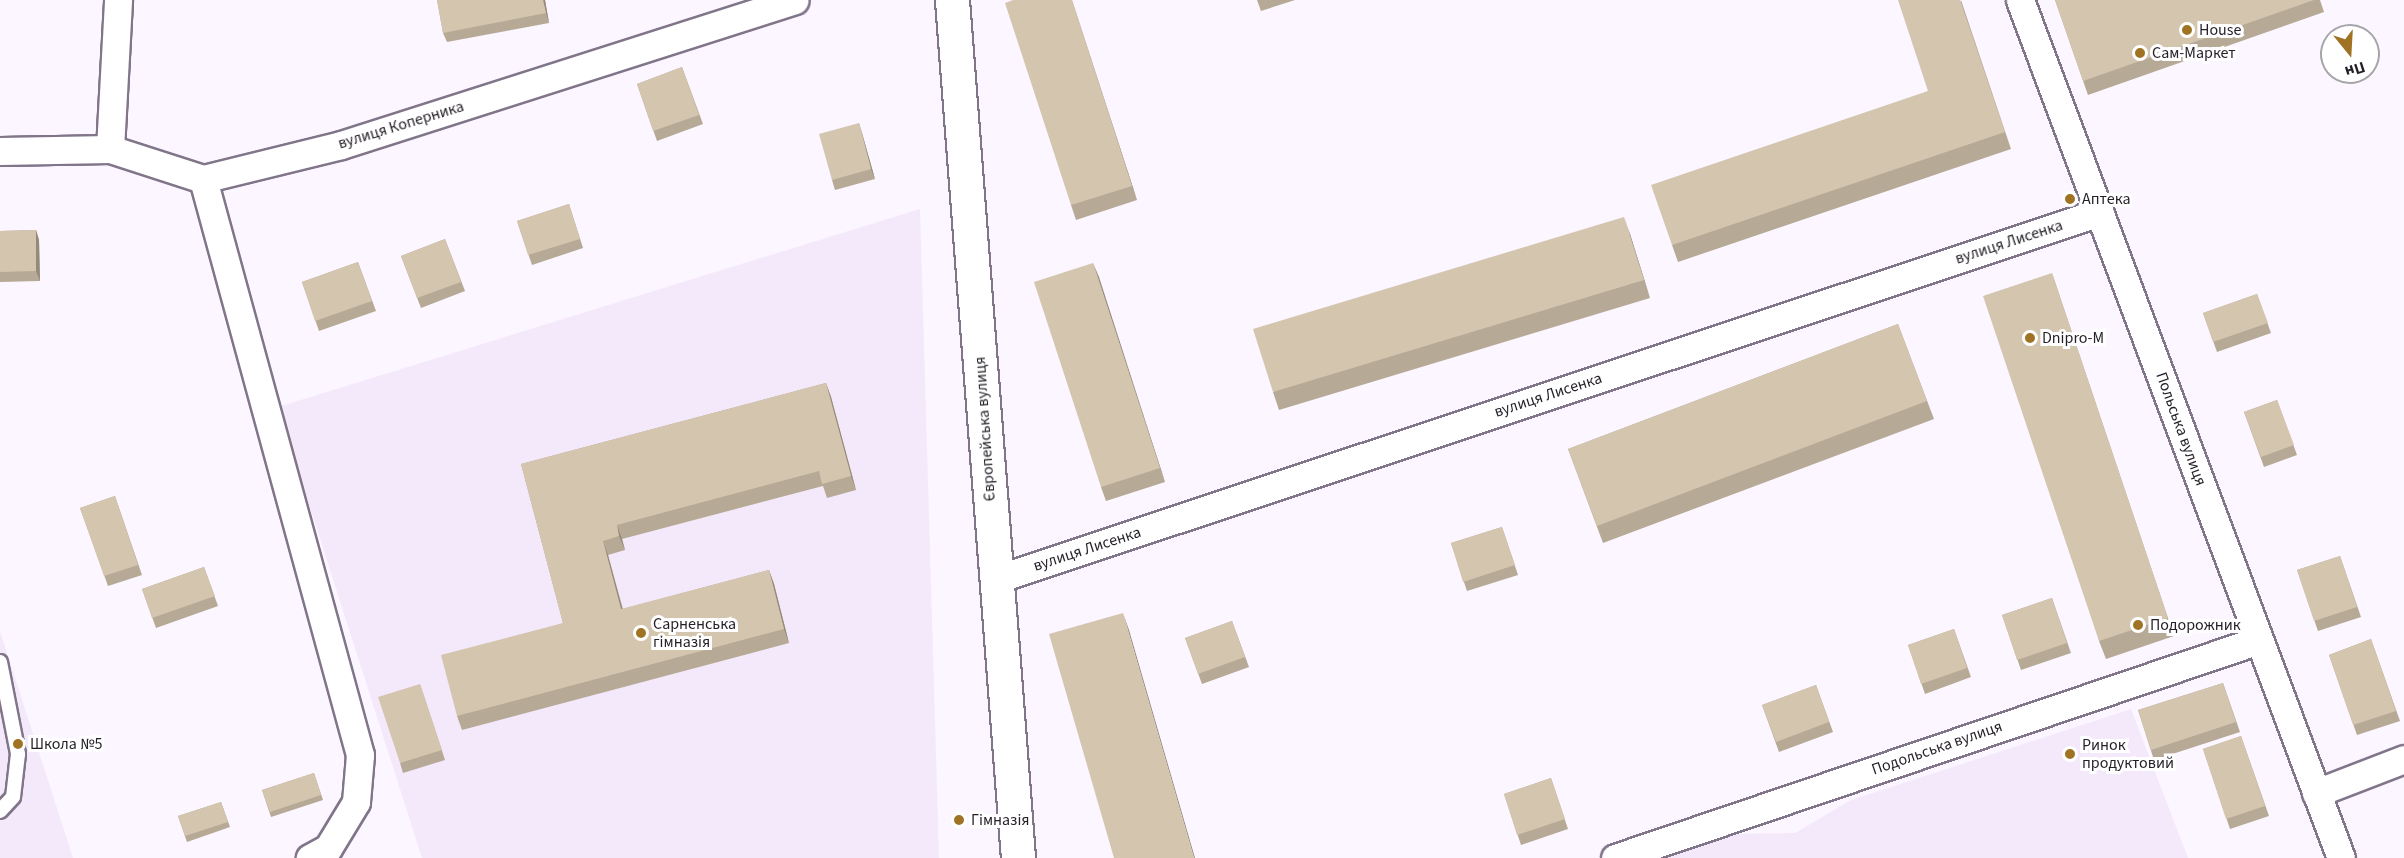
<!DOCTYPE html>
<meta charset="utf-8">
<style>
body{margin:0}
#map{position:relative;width:2404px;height:858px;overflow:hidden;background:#fbf6ff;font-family:"Source Sans 3",sans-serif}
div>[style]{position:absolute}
.built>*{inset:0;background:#f4e9fb}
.roads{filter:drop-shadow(2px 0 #81758a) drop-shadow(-2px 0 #81758a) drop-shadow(0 2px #81758a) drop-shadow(0 -2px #81758a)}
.lane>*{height:14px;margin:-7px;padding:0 7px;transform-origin:7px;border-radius:7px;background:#fff}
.street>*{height:27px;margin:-13.5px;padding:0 13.5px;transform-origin:13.5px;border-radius:13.5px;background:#fff}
.secondary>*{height:33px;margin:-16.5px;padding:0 16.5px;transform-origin:16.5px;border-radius:16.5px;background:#fff}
.wall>*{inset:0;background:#b6a996}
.shaded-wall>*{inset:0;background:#948a7a}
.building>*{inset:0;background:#d4c5af}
.dots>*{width:16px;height:16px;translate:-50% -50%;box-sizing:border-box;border:3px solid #fff;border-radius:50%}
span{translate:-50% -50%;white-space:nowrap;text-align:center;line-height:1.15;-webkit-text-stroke:6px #fff;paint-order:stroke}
.poi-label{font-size:16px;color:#241f27}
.left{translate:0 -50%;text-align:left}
.street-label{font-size:16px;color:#241f27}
.north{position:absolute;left:2320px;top:24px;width:60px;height:60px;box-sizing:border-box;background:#fff;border:2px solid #a7a5a9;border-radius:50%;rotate:162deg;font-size:16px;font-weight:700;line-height:24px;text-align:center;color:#241f27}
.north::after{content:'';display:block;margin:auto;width:21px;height:27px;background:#9f7323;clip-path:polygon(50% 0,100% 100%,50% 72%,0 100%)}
</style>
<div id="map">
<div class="built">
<i style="clip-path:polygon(920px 209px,939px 858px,422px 858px,278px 407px)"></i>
<i style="clip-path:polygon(0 631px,73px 858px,0 858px)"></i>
<i style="clip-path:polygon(2131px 709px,2188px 858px,1615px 858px,1681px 835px,1795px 833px,1851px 800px)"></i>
</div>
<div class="roads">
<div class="lane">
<i style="left:0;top:662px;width:94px;rotate:78.9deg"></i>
<i style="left:18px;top:754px;width:43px;rotate:96.6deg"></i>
<i style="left:13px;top:797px;width:19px;rotate:133deg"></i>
</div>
<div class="street">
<i style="left:2020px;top:0;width:916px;rotate:69.49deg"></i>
<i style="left:110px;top:149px;width:149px;rotate:-86.9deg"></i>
<i style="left:0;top:151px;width:110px;rotate:-1deg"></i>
<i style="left:110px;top:149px;width:98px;rotate:17.9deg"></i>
<i style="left:203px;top:179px;width:142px;rotate:-13.8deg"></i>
<i style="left:341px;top:145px;width:476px;rotate:-17.7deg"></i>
<i style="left:203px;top:179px;width:597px;rotate:74.75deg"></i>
<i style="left:360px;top:755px;width:47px;rotate:94.9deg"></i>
<i style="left:356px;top:802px;width:54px;rotate:121.3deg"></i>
<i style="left:328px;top:848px;width:21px;rotate:151deg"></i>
<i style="left:997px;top:579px;width:1162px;rotate:-18.4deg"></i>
<i style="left:2316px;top:793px;width:94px;rotate:-21.1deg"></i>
<i style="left:1615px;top:858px;width:680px;rotate:-18.7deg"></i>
</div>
<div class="secondary">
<i style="left:952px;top:0;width:861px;rotate:85.6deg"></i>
</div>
</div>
<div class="wall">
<i style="clip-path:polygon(437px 0,545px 0,549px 23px,447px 42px,443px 33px)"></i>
<i style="clip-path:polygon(1072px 0,1137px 200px,1076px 220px,1071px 205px)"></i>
<i style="clip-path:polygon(1257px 0,1295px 0,1261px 11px)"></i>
<i style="clip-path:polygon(1961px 0,2011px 149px,1678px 262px,1672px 245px,1928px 91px)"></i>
<i style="clip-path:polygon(2055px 0,2320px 0,2324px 12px,2088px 95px)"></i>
<i style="clip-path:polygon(682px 67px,703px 124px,657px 141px,637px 84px)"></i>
<i style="clip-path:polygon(859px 123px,875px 179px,835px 190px,832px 180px)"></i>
<i style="clip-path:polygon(569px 204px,583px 248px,532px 265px,517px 221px)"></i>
<i style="clip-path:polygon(36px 230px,39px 240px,40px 281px,0 282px,0 231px)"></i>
<i style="clip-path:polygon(1630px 234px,1650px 298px,1279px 410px,1273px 392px)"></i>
<i style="clip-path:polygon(445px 239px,465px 291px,421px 308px,401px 256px)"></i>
<i style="clip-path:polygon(358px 262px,376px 311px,319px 331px,302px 282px)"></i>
<i style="clip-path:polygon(1093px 263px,1165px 482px,1106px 501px,1101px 487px)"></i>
<i style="clip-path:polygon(2052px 273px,2174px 636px,2106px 659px,2099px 641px)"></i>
<i style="clip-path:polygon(2257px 294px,2271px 333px,2217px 352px,2203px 313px)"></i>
<i style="clip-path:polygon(1898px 324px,1934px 419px,1603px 543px,1568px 449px)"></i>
<i style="clip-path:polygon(826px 383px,831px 397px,856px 490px,827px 498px,823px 486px,622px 539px,625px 550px,608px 555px,623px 609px,769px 570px,774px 584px,789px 643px,462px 730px,457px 716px,563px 623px,521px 464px)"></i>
<i style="clip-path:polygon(2277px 400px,2297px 455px,2264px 467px,2244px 412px)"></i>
<i style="clip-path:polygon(115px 496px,142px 575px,108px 586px,80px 508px)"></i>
<i style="clip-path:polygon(1502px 527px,1518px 575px,1467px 591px,1451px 543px)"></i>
<i style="clip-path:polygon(2340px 556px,2361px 617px,2318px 631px,2297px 570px)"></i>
<i style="clip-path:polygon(204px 567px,218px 606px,156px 628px,142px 589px)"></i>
<i style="clip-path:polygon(2052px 598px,2071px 653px,2021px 670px,2002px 615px)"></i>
<i style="clip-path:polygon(1232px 621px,1249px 667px,1202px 684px,1185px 638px)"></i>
<i style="clip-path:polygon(1954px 629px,1971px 677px,1925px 694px,1908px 645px)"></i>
<i style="clip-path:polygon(2371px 639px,2400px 721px,2357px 735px,2329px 655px)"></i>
<i style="clip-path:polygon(2223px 683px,2240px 732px,2154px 760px,2138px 710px)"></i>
<i style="clip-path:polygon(420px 684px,445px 760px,403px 773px,400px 763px)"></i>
<i style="clip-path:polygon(1816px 685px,1833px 732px,1779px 752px,1762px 705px)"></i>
<i style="clip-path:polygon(2241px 736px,2269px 816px,2230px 829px,2203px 749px)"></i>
<i style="clip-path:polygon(314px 773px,323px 800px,271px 817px,262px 790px)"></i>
<i style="clip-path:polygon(1551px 778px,1568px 829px,1521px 845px,1504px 794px)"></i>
<i style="clip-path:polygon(221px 802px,230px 827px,187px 842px,178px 816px)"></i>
</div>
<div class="shaded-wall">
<i style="clip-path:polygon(543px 0,545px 0,549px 23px,546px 13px)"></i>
<i style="clip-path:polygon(1072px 0,1137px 200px,1132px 186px)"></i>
<i style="clip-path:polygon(859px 123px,862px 133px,875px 179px,871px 169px)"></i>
<i style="clip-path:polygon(1624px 217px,1630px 234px,1650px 298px,1644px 280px)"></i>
<i style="clip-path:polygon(36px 230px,39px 240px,40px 281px,36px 271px)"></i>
<i style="clip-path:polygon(1093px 263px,1099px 277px,1165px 482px,1160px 468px)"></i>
<i style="clip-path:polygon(826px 383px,831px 397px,856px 490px,851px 476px)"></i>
<i style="clip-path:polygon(617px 525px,622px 539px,625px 550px,619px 536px)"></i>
<i style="clip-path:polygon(603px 541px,608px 555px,626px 623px,621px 609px)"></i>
<i style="clip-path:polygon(769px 570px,774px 584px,789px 643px,784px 629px)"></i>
<i style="clip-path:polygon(1123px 613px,1129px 630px,1195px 858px,1194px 858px)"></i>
</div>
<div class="building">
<i style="clip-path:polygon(437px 0,543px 0,546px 13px,443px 33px)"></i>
<i style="clip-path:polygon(1013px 0,1072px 0,1132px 186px,1071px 205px,1005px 3px)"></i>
<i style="clip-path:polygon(1898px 0,1960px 0,2005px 132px,1672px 245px,1651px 185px,1928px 91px)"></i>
<i style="clip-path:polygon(2055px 0,2314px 0,2083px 81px)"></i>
<i style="clip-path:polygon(682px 67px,699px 115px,653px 131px,637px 84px)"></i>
<i style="clip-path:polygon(859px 123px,871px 169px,832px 180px,819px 134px)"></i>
<i style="clip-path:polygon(569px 204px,580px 239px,528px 255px,517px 221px)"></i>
<i style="clip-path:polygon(1624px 217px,1644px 280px,1273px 392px,1253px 329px)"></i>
<i style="clip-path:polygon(36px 230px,36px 271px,0 272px,0 231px)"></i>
<i style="clip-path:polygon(445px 239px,461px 282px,417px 298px,401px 256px)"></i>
<i style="clip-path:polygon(358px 262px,372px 301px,315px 321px,302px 282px)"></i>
<i style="clip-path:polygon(1093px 263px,1160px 468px,1101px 487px,1034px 282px)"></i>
<i style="clip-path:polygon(2052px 273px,2168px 618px,2099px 641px,1983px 296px)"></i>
<i style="clip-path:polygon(2257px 294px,2268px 323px,2213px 342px,2203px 313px)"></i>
<i style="clip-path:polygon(1898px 324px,1927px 401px,1597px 526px,1568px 449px)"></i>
<i style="clip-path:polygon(826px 383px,851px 476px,822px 484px,819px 471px,617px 525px,619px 536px,603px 541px,621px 609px,769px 570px,784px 629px,457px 716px,441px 655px,563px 623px,521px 464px)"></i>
<i style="clip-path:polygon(2277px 400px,2294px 445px,2261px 457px,2244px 412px)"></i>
<i style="clip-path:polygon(115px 496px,138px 565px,104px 576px,80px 508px)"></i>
<i style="clip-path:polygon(1502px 527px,1515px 565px,1463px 582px,1451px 543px)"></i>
<i style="clip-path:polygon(2340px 556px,2357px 607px,2314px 621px,2297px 570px)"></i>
<i style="clip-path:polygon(204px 567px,215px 596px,152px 618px,142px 589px)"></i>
<i style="clip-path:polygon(2052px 598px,2067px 643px,2017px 660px,2002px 615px)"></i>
<i style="clip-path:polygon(1123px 613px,1194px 858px,1114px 858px,1049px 634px)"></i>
<i style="clip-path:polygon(1232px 621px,1245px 657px,1198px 674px,1185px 638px)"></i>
<i style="clip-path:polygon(1954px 629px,1967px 668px,1921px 684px,1908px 645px)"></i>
<i style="clip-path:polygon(2371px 639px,2396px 711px,2353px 725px,2329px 655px)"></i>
<i style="clip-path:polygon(2223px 683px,2236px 722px,2151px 750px,2138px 710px)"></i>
<i style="clip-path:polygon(420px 684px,442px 750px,400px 763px,378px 697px)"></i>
<i style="clip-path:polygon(1816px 685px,1829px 722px,1776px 742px,1762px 705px)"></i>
<i style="clip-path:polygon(2241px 736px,2265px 806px,2226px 819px,2203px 749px)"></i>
<i style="clip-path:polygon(314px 773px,321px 795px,270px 812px,262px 790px)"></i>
<i style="clip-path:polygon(1551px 778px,1565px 819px,1517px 835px,1504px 794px)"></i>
<i style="clip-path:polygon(221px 802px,228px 822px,185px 836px,178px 816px)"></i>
</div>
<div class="dots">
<i style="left:2187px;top:30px;background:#9f7323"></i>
<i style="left:2140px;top:53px;background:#9f7323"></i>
<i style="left:2070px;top:199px;background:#9f7323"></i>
<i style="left:2030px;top:338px;background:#9f7323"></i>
<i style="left:2138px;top:625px;background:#9f7323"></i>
<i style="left:641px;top:633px;background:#9f7323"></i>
<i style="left:18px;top:744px;background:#9f7323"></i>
<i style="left:2070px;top:754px;background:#9f7323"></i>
<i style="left:959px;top:820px;background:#9f7323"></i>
</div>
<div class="poi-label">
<span class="left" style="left:2199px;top:30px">House</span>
<span class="left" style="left:2152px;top:53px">Сам-Маркет</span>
<span class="left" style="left:2082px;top:199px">Аптека</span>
<span class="left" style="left:2042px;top:338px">Dnipro-M</span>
<span class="left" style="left:653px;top:633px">Сарненська<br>гімназія</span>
<span class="left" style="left:2150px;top:625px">Подорожник</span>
<span class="left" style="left:30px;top:744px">Школа №5</span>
<span class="left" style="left:2082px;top:754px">Ринок<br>продуктовий</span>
<span class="left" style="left:971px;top:820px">Гімназія</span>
</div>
<div class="street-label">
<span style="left:401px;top:125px;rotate:-17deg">вулиця Коперника</span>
<span style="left:2009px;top:242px;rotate:-18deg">вулиця Лисенка</span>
<span style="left:1548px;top:395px;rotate:-18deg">вулиця Лисенка</span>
<span style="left:985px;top:429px;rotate:-94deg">Європейська вулиця</span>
<span style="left:2181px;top:429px;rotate:70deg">Польська вулиця</span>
<span style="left:1087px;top:549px;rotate:-18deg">вулиця Лисенка</span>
<span style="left:1937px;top:748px;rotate:-19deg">Подольська вулиця</span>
</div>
<div class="north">Пн</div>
</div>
